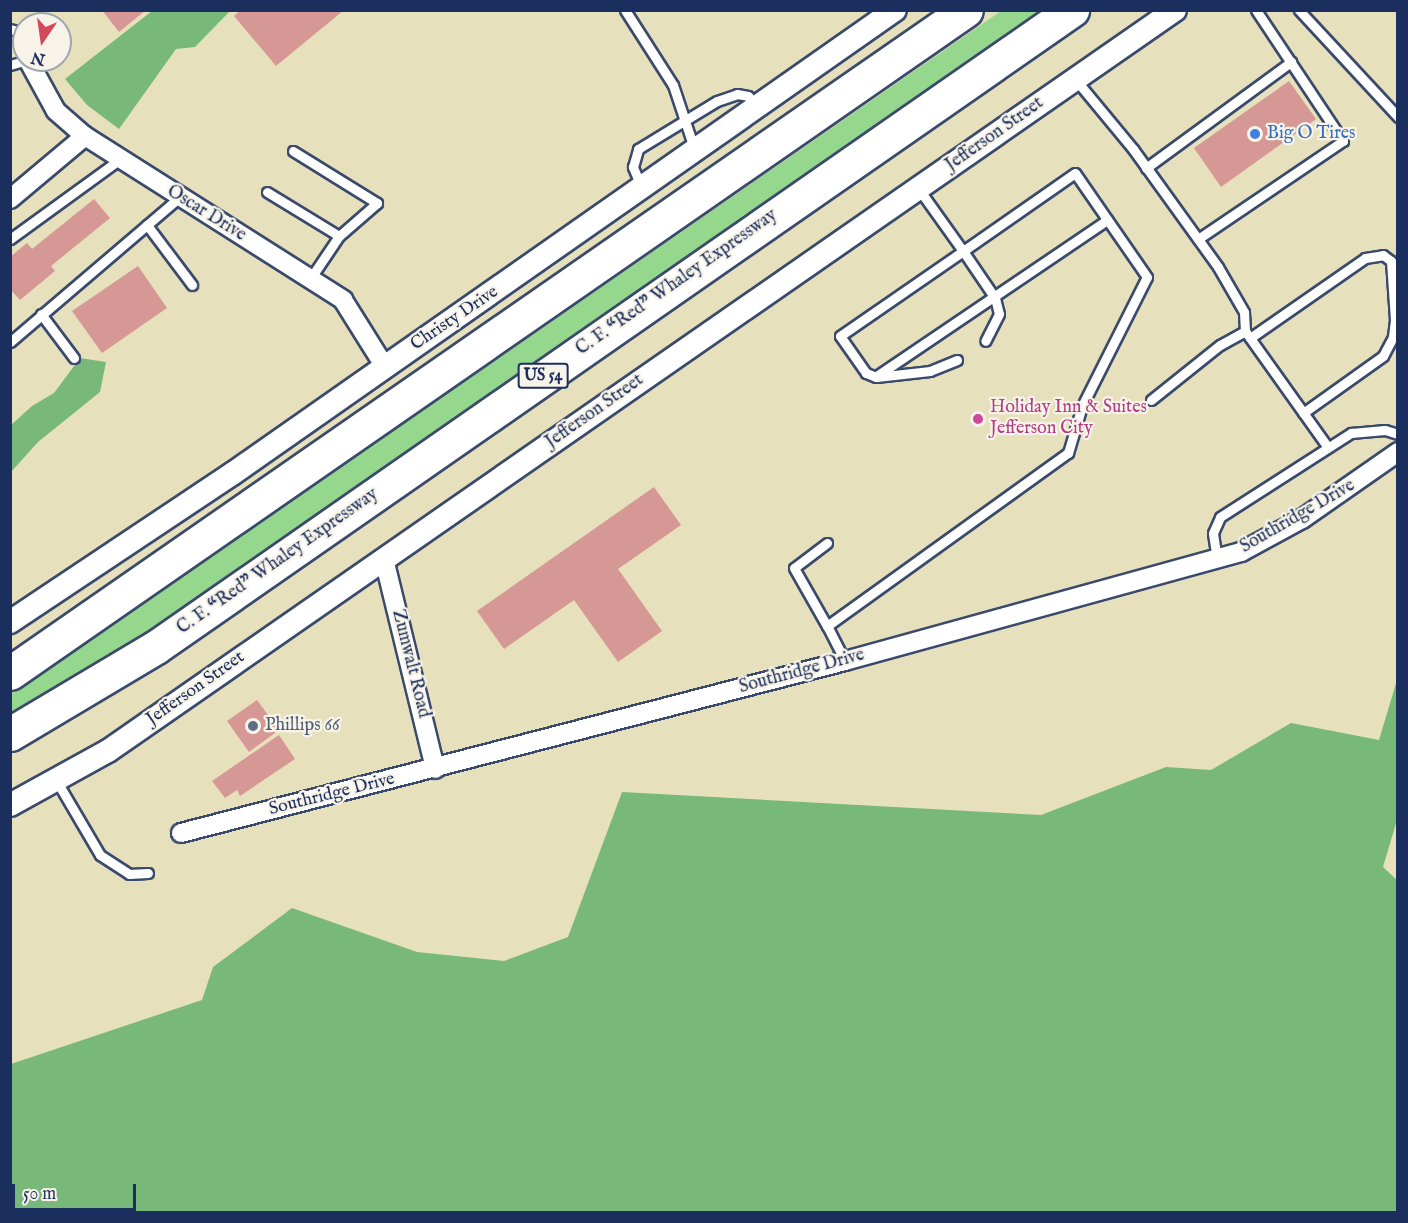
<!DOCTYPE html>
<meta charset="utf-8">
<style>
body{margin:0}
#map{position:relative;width:1408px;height:1223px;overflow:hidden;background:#e7e0bd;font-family:"IM FELL English",serif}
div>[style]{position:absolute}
.green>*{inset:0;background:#96d78e}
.forest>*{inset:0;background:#78b879}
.building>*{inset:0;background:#d59894}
.roads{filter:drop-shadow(2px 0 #3a4a6c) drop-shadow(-2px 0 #3a4a6c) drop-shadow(0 2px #3a4a6c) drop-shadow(0 -2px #3a4a6c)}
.service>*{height:9px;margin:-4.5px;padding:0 4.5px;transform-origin:4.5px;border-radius:4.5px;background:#fff}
.minor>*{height:18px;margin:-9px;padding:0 9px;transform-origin:9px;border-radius:9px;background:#fff}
.tertiary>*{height:22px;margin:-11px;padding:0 11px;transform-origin:11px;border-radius:11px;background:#fff}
.motorway>*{height:33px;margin:-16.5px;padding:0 16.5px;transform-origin:16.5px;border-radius:16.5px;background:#fff}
.dots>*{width:16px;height:16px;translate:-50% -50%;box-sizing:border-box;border:3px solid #f7f3e8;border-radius:50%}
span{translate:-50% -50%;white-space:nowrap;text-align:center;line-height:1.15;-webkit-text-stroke:4.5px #f7f3e8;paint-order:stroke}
.shield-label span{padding:2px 4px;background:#f7f3e8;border:2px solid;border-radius:4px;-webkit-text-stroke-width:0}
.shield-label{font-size:16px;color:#1b2f5e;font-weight:700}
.shop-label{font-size:18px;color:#366cbe}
.left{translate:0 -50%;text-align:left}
.street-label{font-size:18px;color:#1b2f5e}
.hotel-label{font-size:18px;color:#b23c85}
.service-label{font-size:18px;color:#4e5e75}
.frame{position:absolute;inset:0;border:12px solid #1b2f5e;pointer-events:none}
.north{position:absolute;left:12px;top:12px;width:60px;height:60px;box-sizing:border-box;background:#f7f3e8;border:2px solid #9fa5b1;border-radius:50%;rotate:193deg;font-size:16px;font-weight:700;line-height:24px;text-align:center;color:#1b2f5e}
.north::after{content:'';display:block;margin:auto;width:21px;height:27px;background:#d1495b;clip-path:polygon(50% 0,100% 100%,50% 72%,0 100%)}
.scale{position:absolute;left:12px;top:1184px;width:124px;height:27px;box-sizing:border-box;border:3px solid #1b2f5e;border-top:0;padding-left:8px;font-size:18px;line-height:21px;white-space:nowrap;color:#1b2f5e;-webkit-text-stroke:4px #f7f3e8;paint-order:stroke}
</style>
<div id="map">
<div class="green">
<i style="clip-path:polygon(1001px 11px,1057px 11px,133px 649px,11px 720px,11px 691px,69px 655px)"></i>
</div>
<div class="forest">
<i style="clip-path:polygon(152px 11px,230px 11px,195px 47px,176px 49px,119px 129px,87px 105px,65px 79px)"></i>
<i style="clip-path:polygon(80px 358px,106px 362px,100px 392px,38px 442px,11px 472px,11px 425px,32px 406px,54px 393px)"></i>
<i style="clip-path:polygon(1397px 680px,1397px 820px,1383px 867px,1398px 881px,1397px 1212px,11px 1212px,11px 1064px,202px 1000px,213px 967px,292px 908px,417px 952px,504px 961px,568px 937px,622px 792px,1041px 815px,1166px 767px,1211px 770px,1291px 723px,1379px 740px)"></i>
</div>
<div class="building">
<i style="clip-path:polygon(102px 10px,146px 10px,119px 32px)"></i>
<i style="clip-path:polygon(241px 10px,344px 10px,276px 66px,234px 16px)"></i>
<i style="clip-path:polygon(1289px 81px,1316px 119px,1221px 187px,1194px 148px)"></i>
<i style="clip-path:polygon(94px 199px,110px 218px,51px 266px,55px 271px,20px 300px,10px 289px,10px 257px,27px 243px,32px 249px)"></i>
<i style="clip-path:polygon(138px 266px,167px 308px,102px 353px,72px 311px)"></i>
<i style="clip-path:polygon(654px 487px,681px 525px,618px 569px,662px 631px,618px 662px,574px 600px,504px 649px,477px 611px)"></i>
<i style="clip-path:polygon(257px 700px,279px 730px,249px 752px,227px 721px)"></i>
<i style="clip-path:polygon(279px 735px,295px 759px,240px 796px,237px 790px,225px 798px,212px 781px)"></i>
</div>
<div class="roads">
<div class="service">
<i style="left:625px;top:10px;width:89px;rotate:57.4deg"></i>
<i style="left:673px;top:85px;width:66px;rotate:71.6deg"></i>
<i style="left:1299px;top:10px;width:146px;rotate:47.2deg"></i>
<i style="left:10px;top:29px;width:15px;rotate:16deg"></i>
<i style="left:10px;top:65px;width:19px;rotate:-16deg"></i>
<i style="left:1076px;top:80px;width:89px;rotate:50.4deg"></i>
<i style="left:1133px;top:149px;width:145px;rotate:54.2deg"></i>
<i style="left:1218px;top:267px;width:52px;rotate:60deg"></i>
<i style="left:1244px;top:312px;width:19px;rotate:87deg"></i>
<i style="left:293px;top:151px;width:99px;rotate:31.8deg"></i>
<i style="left:377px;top:203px;width:50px;rotate:139deg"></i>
<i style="left:339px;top:236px;width:52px;rotate:124deg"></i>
<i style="left:1146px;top:168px;width:180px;rotate:-36.2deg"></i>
<i style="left:641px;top:186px;width:21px;rotate:-113deg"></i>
<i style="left:633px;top:167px;width:19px;rotate:-74deg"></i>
<i style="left:638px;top:149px;width:92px;rotate:-31.3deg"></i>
<i style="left:717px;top:101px;width:21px;rotate:-19deg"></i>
<i style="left:737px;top:94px;width:11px;rotate:10deg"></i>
<i style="left:748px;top:96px;width:12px;rotate:48deg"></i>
<i style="left:267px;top:192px;width:84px;rotate:31.4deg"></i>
<i style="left:147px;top:225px;width:75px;rotate:53.1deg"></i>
<i style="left:10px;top:239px;width:136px;rotate:-36deg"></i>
<i style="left:1198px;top:239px;width:175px;rotate:-34.1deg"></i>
<i style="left:1343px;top:141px;width:157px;rotate:-123.6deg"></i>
<i style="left:41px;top:314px;width:55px;rotate:53.1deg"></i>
<i style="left:1250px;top:338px;width:140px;rotate:-34.8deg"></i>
<i style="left:1365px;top:258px;width:18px;rotate:-9deg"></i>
<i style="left:1383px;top:255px;width:10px;rotate:37deg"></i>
<i style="left:1391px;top:261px;width:59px;rotate:86.1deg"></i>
<i style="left:1395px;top:320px;width:17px;rotate:97deg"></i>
<i style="left:1393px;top:337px;width:21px;rotate:118deg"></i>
<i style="left:1383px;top:356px;width:98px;rotate:144.5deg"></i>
<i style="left:10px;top:342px;width:223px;rotate:-40.5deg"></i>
<i style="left:957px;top:360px;width:29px;rotate:158deg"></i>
<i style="left:930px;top:371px;width:54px;rotate:173.7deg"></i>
<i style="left:876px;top:377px;width:11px;rotate:-158deg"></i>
<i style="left:866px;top:373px;width:45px;rotate:-125.1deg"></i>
<i style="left:840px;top:336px;width:150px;rotate:-34.6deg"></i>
<i style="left:963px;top:251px;width:57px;rotate:55.8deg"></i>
<i style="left:995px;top:298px;width:16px;rotate:76deg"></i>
<i style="left:999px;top:314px;width:30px;rotate:117deg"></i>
<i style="left:878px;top:375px;width:277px;rotate:-34.1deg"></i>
<i style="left:1151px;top:400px;width:88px;rotate:-38.6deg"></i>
<i style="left:1220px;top:345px;width:29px;rotate:-29deg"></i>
<i style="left:1245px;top:331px;width:141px;rotate:54.5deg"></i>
<i style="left:827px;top:543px;width:41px;rotate:142.9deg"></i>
<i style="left:794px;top:568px;width:67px;rotate:60.4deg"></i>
<i style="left:1217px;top:559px;width:26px;rotate:-99deg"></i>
<i style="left:1213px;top:533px;width:17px;rotate:-66deg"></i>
<i style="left:1220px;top:517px;width:156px;rotate:-32.7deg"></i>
<i style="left:1351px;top:433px;width:34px;rotate:-5deg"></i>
<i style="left:1385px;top:430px;width:14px;rotate:17deg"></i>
<i style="left:845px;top:661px;width:39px;rotate:-117deg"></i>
<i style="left:827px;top:626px;width:297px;rotate:-35.7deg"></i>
<i style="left:1068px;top:453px;width:49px;rotate:-73.4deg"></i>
<i style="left:1082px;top:406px;width:144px;rotate:-63.3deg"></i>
<i style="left:1147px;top:277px;width:126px;rotate:-124.7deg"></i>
<i style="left:1075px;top:173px;width:136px;rotate:145.1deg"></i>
<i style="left:963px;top:251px;width:77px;rotate:-125.5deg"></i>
<i style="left:56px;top:780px;width:87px;rotate:59.6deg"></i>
<i style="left:100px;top:855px;width:35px;rotate:33deg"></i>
<i style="left:129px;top:874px;width:19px;rotate:-3deg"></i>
</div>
<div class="minor">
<i style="left:28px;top:60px;width:58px;rotate:61.2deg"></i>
<i style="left:56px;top:111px;width:38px;rotate:41deg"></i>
<i style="left:85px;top:136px;width:306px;rotate:32.4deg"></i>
<i style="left:343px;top:300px;width:79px;rotate:57.9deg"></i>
<i style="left:10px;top:199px;width:98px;rotate:-40deg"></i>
<i style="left:384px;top:559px;width:216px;rotate:76.3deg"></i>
<i style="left:181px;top:833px;width:686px;rotate:-14.52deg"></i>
<i style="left:845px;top:661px;width:411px;rotate:-15.4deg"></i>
<i style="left:1241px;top:552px;width:69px;rotate:-28.4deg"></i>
<i style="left:1302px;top:519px;width:117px;rotate:-34.9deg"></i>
</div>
<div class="tertiary">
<i style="left:10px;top:622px;width:267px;rotate:-33.7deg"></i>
<i style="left:232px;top:474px;width:809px;rotate:-34.99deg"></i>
<i style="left:10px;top:805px;width:112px;rotate:-28.9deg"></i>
<i style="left:108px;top:751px;width:1299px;rotate:-34.78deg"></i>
</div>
<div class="motorway">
<i style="left:10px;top:673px;width:1163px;rotate:-34.74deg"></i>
<i style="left:10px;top:734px;width:170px;rotate:-30.8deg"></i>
<i style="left:156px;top:647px;width:1116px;rotate:-34.82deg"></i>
</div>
</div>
<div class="dots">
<i style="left:1255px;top:134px;background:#3f7fe0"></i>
<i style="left:978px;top:419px;background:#d1479c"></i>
<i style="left:253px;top:726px;background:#5c6f8a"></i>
</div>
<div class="shield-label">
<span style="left:543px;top:376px">US 54</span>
</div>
<div class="shop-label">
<span class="left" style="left:1267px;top:134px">Big O Tires</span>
</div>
<div class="street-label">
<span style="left:995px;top:135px;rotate:-35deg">Jefferson Street</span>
<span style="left:206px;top:214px;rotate:32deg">Oscar Drive</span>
<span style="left:677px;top:283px;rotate:-35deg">C. F. “Red” Whaley Expressway</span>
<span style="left:455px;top:319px;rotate:-34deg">Christy Drive</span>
<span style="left:595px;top:412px;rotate:-35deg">Jefferson Street</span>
<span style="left:1298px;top:517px;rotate:-30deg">Southridge Drive</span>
<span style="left:278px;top:562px;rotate:-35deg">C. F. “Red” Whaley Expressway</span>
<span style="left:410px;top:664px;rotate:76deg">Zumwalt Road</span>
<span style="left:802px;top:672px;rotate:-15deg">Southridge Drive</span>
<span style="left:196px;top:689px;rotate:-35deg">Jefferson Street</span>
<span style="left:332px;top:795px;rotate:-14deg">Southridge Drive</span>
</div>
<div class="hotel-label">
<span class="left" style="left:990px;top:419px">Holiday Inn &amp; Suites<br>Jefferson City</span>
</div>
<div class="service-label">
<span class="left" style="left:265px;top:726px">Phillips 66</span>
</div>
<div class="frame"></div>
<div class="north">N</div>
<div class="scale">50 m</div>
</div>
